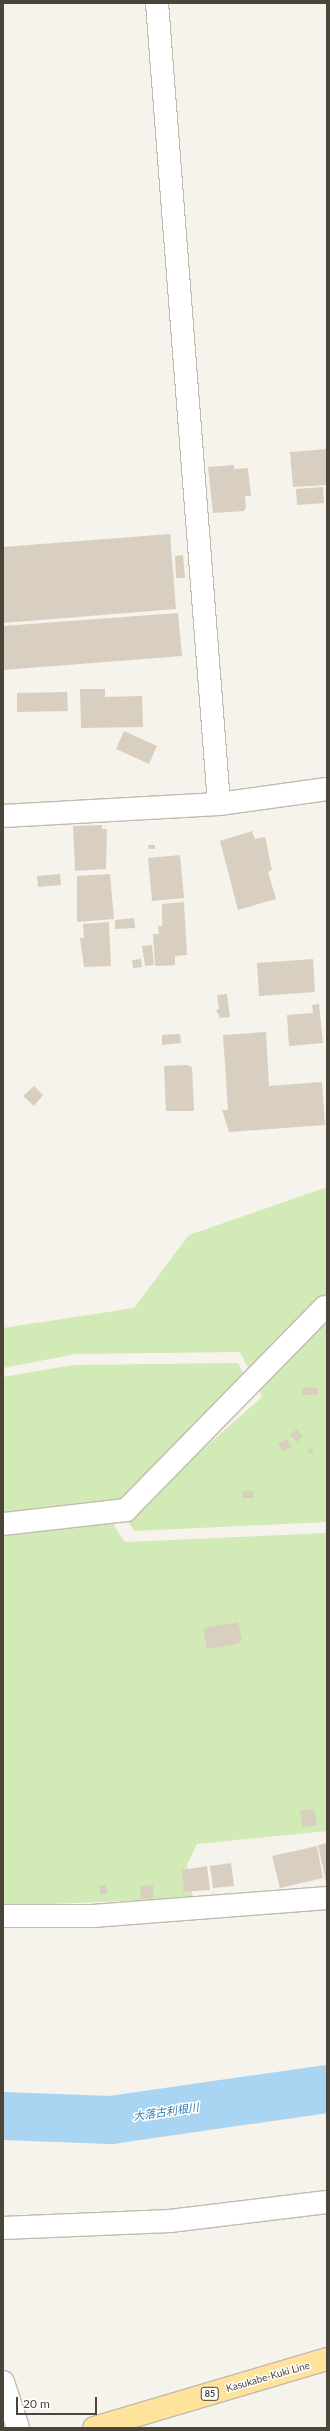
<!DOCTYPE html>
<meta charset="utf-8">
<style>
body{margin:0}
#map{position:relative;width:330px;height:2431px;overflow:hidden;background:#f6f3ec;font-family:Lato,"Noto Sans JP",sans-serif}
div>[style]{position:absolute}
.green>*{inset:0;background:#d2eab5}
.river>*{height:48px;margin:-24px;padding:0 24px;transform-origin:24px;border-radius:24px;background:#a9d4f2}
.building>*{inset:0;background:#d8cfc1}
.roads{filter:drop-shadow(1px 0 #c2bbae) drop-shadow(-1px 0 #c2bbae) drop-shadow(0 1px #c2bbae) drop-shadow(0 -1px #c2bbae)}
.street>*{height:22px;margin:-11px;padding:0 11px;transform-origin:11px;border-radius:11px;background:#fff}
.primary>*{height:22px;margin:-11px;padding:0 11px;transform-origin:11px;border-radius:11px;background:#ffe39c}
span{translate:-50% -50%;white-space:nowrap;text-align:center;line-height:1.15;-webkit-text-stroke:3px #fff;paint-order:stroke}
.shield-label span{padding:1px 3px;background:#fff;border:1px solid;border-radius:3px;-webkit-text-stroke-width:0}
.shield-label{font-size:9px;color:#4b4439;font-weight:700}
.street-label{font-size:10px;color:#4b4439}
.water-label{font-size:11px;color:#2e7ab2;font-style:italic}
.frame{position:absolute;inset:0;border:4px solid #4b4439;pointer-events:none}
.scale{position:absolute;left:16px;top:2397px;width:81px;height:18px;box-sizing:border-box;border:2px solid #4b4439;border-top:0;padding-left:5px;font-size:12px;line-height:14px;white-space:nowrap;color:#4b4439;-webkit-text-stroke:3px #fff;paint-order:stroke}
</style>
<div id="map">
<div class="green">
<i style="clip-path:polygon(327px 1187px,327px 1522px,135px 1531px,125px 1518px,262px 1397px,240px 1352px,76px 1354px,3px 1368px,3px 1328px,134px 1308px,189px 1235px)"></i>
<i style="clip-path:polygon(238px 1363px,251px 1390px,109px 1518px,125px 1542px,327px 1533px,327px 1831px,197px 1844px,187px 1865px,193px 1898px,3px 1906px,3px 1377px,73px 1365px)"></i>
</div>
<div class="river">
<i style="left:3px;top:2116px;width:108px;rotate:2.1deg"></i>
<i style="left:111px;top:2120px;width:218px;rotate:-8.2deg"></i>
</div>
<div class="building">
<i style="clip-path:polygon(327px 449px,327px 485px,293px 487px,290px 452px)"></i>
<i style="clip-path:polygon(234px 465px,234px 469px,248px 468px,251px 496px,245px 496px,246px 507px,244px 511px,213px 513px,208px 467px)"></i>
<i style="clip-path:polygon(323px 487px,324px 503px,297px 505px,296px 489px)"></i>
<i style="clip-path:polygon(170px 534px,176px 609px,3px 623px,3px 547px)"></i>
<i style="clip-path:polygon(183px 555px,185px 578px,176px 578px,175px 556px)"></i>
<i style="clip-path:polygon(178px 613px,182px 656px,3px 670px,3px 626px)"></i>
<i style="clip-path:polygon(80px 689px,105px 689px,105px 697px,142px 696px,143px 727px,81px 728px)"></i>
<i style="clip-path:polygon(67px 692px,68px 711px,17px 712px,17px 693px)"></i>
<i style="clip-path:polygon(124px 731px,157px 746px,149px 764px,116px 749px)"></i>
<i style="clip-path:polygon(102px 825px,102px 829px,107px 829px,106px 869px,75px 871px,73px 826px)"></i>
<i style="clip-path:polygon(252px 831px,255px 839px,265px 837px,272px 870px,268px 872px,276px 899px,238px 910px,220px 841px)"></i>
<i style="clip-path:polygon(148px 845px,155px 845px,155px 849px,149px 849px)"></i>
<i style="clip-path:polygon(180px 855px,184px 898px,152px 901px,148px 858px)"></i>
<i style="clip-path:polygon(60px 874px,61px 885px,38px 887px,37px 876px)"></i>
<i style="clip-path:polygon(110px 874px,114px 919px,77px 922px,77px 876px)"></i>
<i style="clip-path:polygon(184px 902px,187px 955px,175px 956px,175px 965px,155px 966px,153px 934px,159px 934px,158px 926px,162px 926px,162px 904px)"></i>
<i style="clip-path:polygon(134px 918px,135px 928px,115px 929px,115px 920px)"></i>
<i style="clip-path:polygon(109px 922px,111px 966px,84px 967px,80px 938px,84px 938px,83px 924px)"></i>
<i style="clip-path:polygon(152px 945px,154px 965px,145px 966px,142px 946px)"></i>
<i style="clip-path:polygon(141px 959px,142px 967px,133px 968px,132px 960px)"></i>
<i style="clip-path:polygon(313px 959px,315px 992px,259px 996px,257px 963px)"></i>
<i style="clip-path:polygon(227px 994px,230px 1017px,220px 1018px,216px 1010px,219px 1009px,217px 995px)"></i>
<i style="clip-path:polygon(319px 1004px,323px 1043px,289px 1046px,287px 1015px,313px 1013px,312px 1005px)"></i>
<i style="clip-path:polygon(266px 1032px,269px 1086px,322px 1082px,325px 1125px,229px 1132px,222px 1110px,228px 1110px,223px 1035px)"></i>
<i style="clip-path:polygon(180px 1034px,181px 1043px,162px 1045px,162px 1035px)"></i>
<i style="clip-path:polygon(187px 1065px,192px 1067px,194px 1111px,166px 1111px,164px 1066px)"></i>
<i style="clip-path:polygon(34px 1086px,43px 1095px,34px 1106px,23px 1096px)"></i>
<i style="clip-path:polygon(303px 1387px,318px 1388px,318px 1395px,302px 1395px)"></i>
<i style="clip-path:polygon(297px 1429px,303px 1436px,297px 1442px,290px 1435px)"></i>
<i style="clip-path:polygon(287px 1439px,292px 1447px,283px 1452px,278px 1444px)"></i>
<i style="clip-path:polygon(311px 1448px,314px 1451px,310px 1454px,307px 1451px)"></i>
<i style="clip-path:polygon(242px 1491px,254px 1491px,254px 1498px,242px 1498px)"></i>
<i style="clip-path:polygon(238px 1622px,242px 1640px,237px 1644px,207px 1649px,203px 1628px)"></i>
<i style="clip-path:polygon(314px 1809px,317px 1825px,302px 1827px,300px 1811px)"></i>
<i style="clip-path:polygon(327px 1843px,327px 1881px,326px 1882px,318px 1845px)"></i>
<i style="clip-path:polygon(317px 1846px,323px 1878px,280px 1888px,272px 1856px)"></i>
<i style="clip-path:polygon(231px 1863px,234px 1886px,213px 1888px,210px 1866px)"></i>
<i style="clip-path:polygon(207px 1866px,210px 1890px,181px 1892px,184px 1889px,182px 1870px)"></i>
<i style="clip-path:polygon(106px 1885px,107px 1894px,100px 1894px,99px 1886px)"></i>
<i style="clip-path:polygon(153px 1885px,153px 1898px,141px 1899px,140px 1886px)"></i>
</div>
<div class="roads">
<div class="street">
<i style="left:157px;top:3px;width:803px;rotate:85.57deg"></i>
<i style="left:3px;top:816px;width:216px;rotate:-3.2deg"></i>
<i style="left:219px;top:804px;width:109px;rotate:-7.9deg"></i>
<i style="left:3px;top:1524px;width:124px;rotate:-6.5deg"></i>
<i style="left:126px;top:1510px;width:284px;rotate:-45.6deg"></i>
<i style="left:3px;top:1916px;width:90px"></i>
<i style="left:93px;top:1916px;width:235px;rotate:-4.4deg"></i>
<i style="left:3px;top:2228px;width:167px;rotate:-2.4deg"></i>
<i style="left:170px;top:2221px;width:158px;rotate:-6.9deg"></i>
<i style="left:3px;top:2382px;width:48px;rotate:71.9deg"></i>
</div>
<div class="primary">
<i style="left:94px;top:2428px;width:243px;rotate:-16.5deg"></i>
</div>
</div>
<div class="shield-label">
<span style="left:210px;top:2394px">85</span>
</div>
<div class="street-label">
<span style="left:268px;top:2377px;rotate:-16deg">Kasukabe-Kuki Line</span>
</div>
<div class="water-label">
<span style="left:166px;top:2112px;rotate:-8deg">大落古利根川</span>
</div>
<div class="frame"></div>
<div class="scale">20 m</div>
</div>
